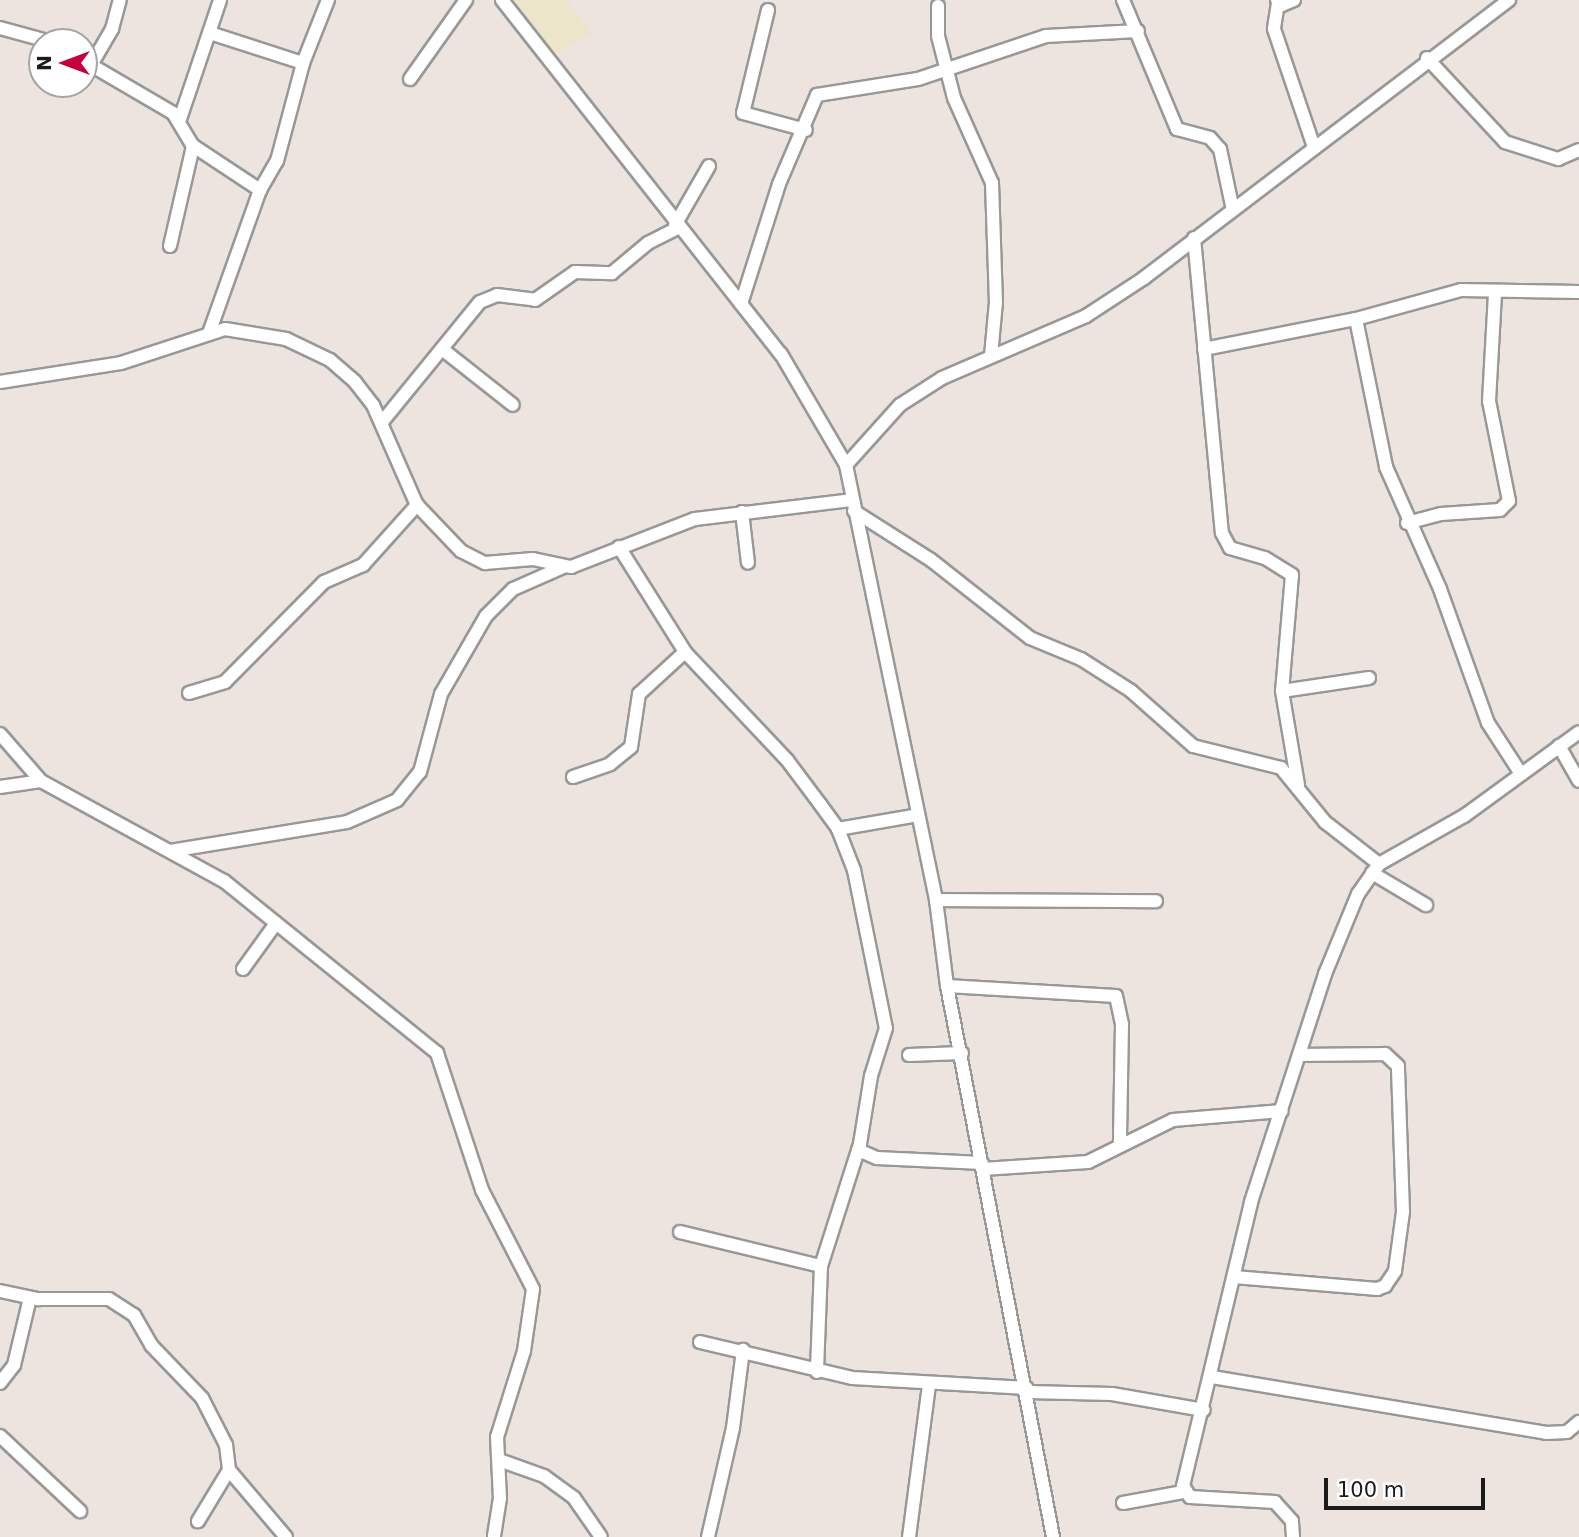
<!DOCTYPE html>
<style>
body{margin:0}
#map{position:relative;width:1579px;height:1537px;overflow:hidden;background:#ede4e0;font-family:"DejaVu Sans",sans-serif}
div>[style]{position:absolute}
.farmland>*{inset:0;background:#ece5ca}
.roads{filter:drop-shadow(2px 0 #989898) drop-shadow(-2px 0 #989898) drop-shadow(0 2px #989898) drop-shadow(0 -2px #989898)}
.minor>*{height:12px;margin:-6px;padding:0 6px;transform-origin:6px;border-radius:6px;background:#fff}
span{translate:-50% -50%;white-space:nowrap;text-align:center;line-height:1.15;-webkit-text-stroke:5px #fff;paint-order:stroke}
.north{position:absolute;left:28px;top:28px;width:70px;height:70px;box-sizing:border-box;background:#fff;border:2px solid #a4a4a4;border-radius:50%;rotate:270deg;font-size:19px;font-weight:700;line-height:28px;text-align:center;color:#1b1b1b}
.north::after{content:'';display:block;margin:auto;width:24px;height:32px;background:#c5003b;clip-path:polygon(50% 0,100% 100%,50% 72%,0 100%)}
.scale{position:absolute;left:1324px;top:1478px;width:161px;height:32px;box-sizing:border-box;border:4px solid #1b1b1b;border-top:0;padding-left:9px;font-size:21px;line-height:24px;white-space:nowrap;color:#1b1b1b;-webkit-text-stroke:5px #fff;paint-order:stroke}
</style>
<div id="map">
<div class="farmland">
<i style="clip-path:polygon(510px 0,567px 0,592px 33px,555px 55px)"></i>
</div>
<div class="roads">
<div class="minor">
<i style="left:502px;top:0;width:451px;rotate:51.8deg"></i>
<i style="left:781px;top:354px;width:129px;rotate:59.6deg"></i>
<i style="left:846px;top:465px;width:444px;rotate:78.3deg"></i>
<i style="left:936px;top:900px;width:87px;rotate:82.7deg"></i>
<i style="left:947px;top:986px;width:561px;rotate:79.11deg"></i>
<i style="left:1123px;top:0;width:140px;rotate:67.3deg"></i>
<i style="left:1177px;top:129px;width:34px;rotate:15deg"></i>
<i style="left:1210px;top:138px;width:15px;rotate:48deg"></i>
<i style="left:1220px;top:149px;width:62px;rotate:78deg"></i>
<i style="left:1277px;top:0;width:7px;rotate:45deg"></i>
<i style="left:1282px;top:5px;width:13px;rotate:-23deg"></i>
<i style="left:1278px;top:3px;width:26px;rotate:99deg"></i>
<i style="left:1274px;top:29px;width:125px;rotate:71.3deg"></i>
<i style="left:938px;top:6px;width:30px;rotate:90deg"></i>
<i style="left:938px;top:36px;width:64px;rotate:75.5deg"></i>
<i style="left:954px;top:98px;width:93px;rotate:65.9deg"></i>
<i style="left:992px;top:183px;width:119px;rotate:88.1deg"></i>
<i style="left:996px;top:302px;width:54px;rotate:95.3deg"></i>
<i style="left:768px;top:10px;width:106px;rotate:103.6deg"></i>
<i style="left:743px;top:113px;width:65px;rotate:15.1deg"></i>
<i style="left:0;top:28px;width:53px;rotate:15.4deg"></i>
<i style="left:210px;top:33px;width:98px;rotate:17.9deg"></i>
<i style="left:1427px;top:58px;width:115px;rotate:47.1deg"></i>
<i style="left:1505px;top:142px;width:56px;rotate:17.8deg"></i>
<i style="left:1558px;top:159px;width:23px;rotate:-23deg"></i>
<i style="left:84px;top:61px;width:103px;rotate:30.3deg"></i>
<i style="left:173px;top:113px;width:37px;rotate:59deg"></i>
<i style="left:192px;top:145px;width:82px;rotate:33.5deg"></i>
<i style="left:260px;top:190px;width:152px;rotate:109.6deg"></i>
<i style="left:91px;top:65px;width:42px;rotate:-59.7deg"></i>
<i style="left:112px;top:29px;width:30px;rotate:-75deg"></i>
<i style="left:410px;top:79px;width:97px;rotate:-54.7deg"></i>
<i style="left:180px;top:119px;width:126px;rotate:-71.4deg"></i>
<i style="left:260px;top:190px;width:34px;rotate:-60deg"></i>
<i style="left:277px;top:161px;width:101px;rotate:-75.1deg"></i>
<i style="left:303px;top:63px;width:68px;rotate:-68.4deg"></i>
<i style="left:675px;top:225px;width:68px;rotate:-60deg"></i>
<i style="left:1194px;top:238px;width:296px;rotate:84.6deg"></i>
<i style="left:1222px;top:533px;width:17px;rotate:62deg"></i>
<i style="left:1230px;top:548px;width:36px;rotate:16deg"></i>
<i style="left:1265px;top:558px;width:32px;rotate:32deg"></i>
<i style="left:1292px;top:575px;width:116px;rotate:94.9deg"></i>
<i style="left:1282px;top:691px;width:95px;rotate:80.3deg"></i>
<i style="left:170px;top:246px;width:103px;rotate:-77deg"></i>
<i style="left:741px;top:304px;width:126px;rotate:-72.4deg"></i>
<i style="left:779px;top:184px;width:97px;rotate:-66.9deg"></i>
<i style="left:817px;top:95px;width:102px;rotate:-9deg"></i>
<i style="left:918px;top:79px;width:135px;rotate:-18.6deg"></i>
<i style="left:1046px;top:36px;width:92px;rotate:-3.1deg"></i>
<i style="left:1356px;top:319px;width:151px;rotate:78.5deg"></i>
<i style="left:1386px;top:467px;width:133px;rotate:66.1deg"></i>
<i style="left:1440px;top:589px;width:142px;rotate:70.3deg"></i>
<i style="left:1488px;top:723px;width:57px;rotate:57.1deg"></i>
<i style="left:442px;top:349px;width:90px;rotate:38.3deg"></i>
<i style="left:1204px;top:349px;width:155px;rotate:-11.2deg"></i>
<i style="left:1356px;top:319px;width:109px;rotate:-15.4deg"></i>
<i style="left:1461px;top:290px;width:118px;rotate:1deg"></i>
<i style="left:0;top:382px;width:122px;rotate:-8.9deg"></i>
<i style="left:121px;top:363px;width:109px;rotate:-18.1deg"></i>
<i style="left:225px;top:329px;width:62px;rotate:9.3deg"></i>
<i style="left:286px;top:339px;width:49px;rotate:25.5deg"></i>
<i style="left:330px;top:360px;width:33px;rotate:41deg"></i>
<i style="left:355px;top:382px;width:29px;rotate:52deg"></i>
<i style="left:373px;top:405px;width:109px;rotate:66.3deg"></i>
<i style="left:417px;top:505px;width:64px;rotate:46.3deg"></i>
<i style="left:461px;top:551px;width:27px;rotate:27deg"></i>
<i style="left:485px;top:563px;width:48px;rotate:-4.8deg"></i>
<i style="left:533px;top:559px;width:39px;rotate:12deg"></i>
<i style="left:571px;top:567px;width:133px;rotate:-21.2deg"></i>
<i style="left:695px;top:519px;width:157px;rotate:-6.9deg"></i>
<i style="left:382px;top:422px;width:155px;rotate:-50.8deg"></i>
<i style="left:480px;top:302px;width:18px;rotate:-22deg"></i>
<i style="left:497px;top:295px;width:38px;rotate:7deg"></i>
<i style="left:535px;top:300px;width:49px;rotate:-35deg"></i>
<i style="left:575px;top:272px;width:37px;rotate:2deg"></i>
<i style="left:612px;top:273px;width:47px;rotate:-39.8deg"></i>
<i style="left:648px;top:243px;width:34px;rotate:-27deg"></i>
<i style="left:846px;top:465px;width:81px;rotate:-48deg"></i>
<i style="left:900px;top:405px;width:50px;rotate:-32.7deg"></i>
<i style="left:942px;top:378px;width:157px;rotate:-23.3deg"></i>
<i style="left:1086px;top:316px;width:69px;rotate:-33.2deg"></i>
<i style="left:1144px;top:278px;width:459px;rotate:-37.3deg"></i>
<i style="left:854px;top:511px;width:91px;rotate:32.5deg"></i>
<i style="left:931px;top:560px;width:126px;rotate:38.2deg"></i>
<i style="left:1030px;top:638px;width:55px;rotate:22.4deg"></i>
<i style="left:1081px;top:659px;width:59px;rotate:32.6deg"></i>
<i style="left:1131px;top:691px;width:83px;rotate:41.6deg"></i>
<i style="left:1193px;top:746px;width:91px;rotate:14deg"></i>
<i style="left:1281px;top:768px;width:70px;rotate:50.8deg"></i>
<i style="left:1325px;top:822px;width:68px;rotate:37.9deg"></i>
<i style="left:742px;top:512px;width:51px;rotate:83.3deg"></i>
<i style="left:1407px;top:523px;width:35px;rotate:-15deg"></i>
<i style="left:1441px;top:514px;width:59px;rotate:-3.9deg"></i>
<i style="left:1500px;top:510px;width:13px;rotate:-45deg"></i>
<i style="left:1509px;top:501px;width:102px;rotate:-101.3deg"></i>
<i style="left:1489px;top:401px;width:107px;rotate:-86.8deg"></i>
<i style="left:619px;top:547px;width:124px;rotate:57.8deg"></i>
<i style="left:685px;top:652px;width:149px;rotate:46.6deg"></i>
<i style="left:787px;top:760px;width:55px;rotate:53.1deg"></i>
<i style="left:820px;top:804px;width:31px;rotate:54deg"></i>
<i style="left:838px;top:829px;width:44px;rotate:68.7deg"></i>
<i style="left:854px;top:870px;width:161px;rotate:78.6deg"></i>
<i style="left:886px;top:1028px;width:50px;rotate:107.4deg"></i>
<i style="left:871px;top:1076px;width:69px;rotate:99.2deg"></i>
<i style="left:860px;top:1144px;width:128px;rotate:107.7deg"></i>
<i style="left:821px;top:1266px;width:106px;rotate:92.2deg"></i>
<i style="left:1282px;top:691px;width:88px;rotate:-8.5deg"></i>
<i style="left:189px;top:693px;width:38px;rotate:-17deg"></i>
<i style="left:225px;top:682px;width:141px;rotate:-45.3deg"></i>
<i style="left:324px;top:582px;width:43px;rotate:-23.6deg"></i>
<i style="left:363px;top:565px;width:81px;rotate:-48deg"></i>
<i style="left:0;top:734px;width:62px;rotate:48.9deg"></i>
<i style="left:41px;top:781px;width:209px;rotate:28.7deg"></i>
<i style="left:224px;top:881px;width:274px;rotate:38.9deg"></i>
<i style="left:437px;top:1053px;width:144px;rotate:71.8deg"></i>
<i style="left:482px;top:1190px;width:111px;rotate:62.7deg"></i>
<i style="left:533px;top:1289px;width:63px;rotate:98.3deg"></i>
<i style="left:524px;top:1351px;width:90px;rotate:107.4deg"></i>
<i style="left:497px;top:1437px;width:61px;rotate:87.2deg"></i>
<i style="left:500px;top:1498px;width:39px;rotate:99deg"></i>
<i style="left:1559px;top:746px;width:40px;rotate:60.3deg"></i>
<i style="left:573px;top:777px;width:39px;rotate:-19deg"></i>
<i style="left:610px;top:764px;width:27px;rotate:-39deg"></i>
<i style="left:631px;top:747px;width:54px;rotate:-81.4deg"></i>
<i style="left:639px;top:694px;width:62px;rotate:-42.4deg"></i>
<i style="left:0;top:787px;width:41px;rotate:-8.3deg"></i>
<i style="left:838px;top:829px;width:81px;rotate:-9.9deg"></i>
<i style="left:170px;top:851px;width:179px;rotate:-9.3deg"></i>
<i style="left:347px;top:822px;width:55px;rotate:-23.7deg"></i>
<i style="left:397px;top:800px;width:36px;rotate:-51deg"></i>
<i style="left:420px;top:772px;width:81px;rotate:-74.9deg"></i>
<i style="left:441px;top:694px;width:90px;rotate:-60deg"></i>
<i style="left:486px;top:616px;width:38px;rotate:-45deg"></i>
<i style="left:513px;top:589px;width:55px;rotate:-23.7deg"></i>
<i style="left:1372px;top:873px;width:63px;rotate:30.7deg"></i>
<i style="left:936px;top:900px;width:220px;rotate:0.3deg"></i>
<i style="left:243px;top:969px;width:53px;rotate:-54.2deg"></i>
<i style="left:947px;top:986px;width:169px;rotate:3.4deg"></i>
<i style="left:1116px;top:996px;width:29px;rotate:78deg"></i>
<i style="left:1122px;top:1024px;width:119px;rotate:91deg"></i>
<i style="left:909px;top:1055px;width:53px;rotate:-2.2deg"></i>
<i style="left:858px;top:1150px;width:21px;rotate:23deg"></i>
<i style="left:877px;top:1158px;width:105px;rotate:2.7deg"></i>
<i style="left:983px;top:1169px;width:105px;rotate:-3.8deg"></i>
<i style="left:1088px;top:1162px;width:95px;rotate:-26.3deg"></i>
<i style="left:1173px;top:1120px;width:109px;rotate:-4.7deg"></i>
<i style="left:680px;top:1232px;width:145px;rotate:13.6deg"></i>
<i style="left:1234px;top:1277px;width:144px;rotate:4.8deg"></i>
<i style="left:1377px;top:1289px;width:9px;rotate:-21deg"></i>
<i style="left:1385px;top:1286px;width:18px;rotate:-56deg"></i>
<i style="left:1395px;top:1271px;width:60px;rotate:-82.3deg"></i>
<i style="left:1403px;top:1212px;width:146px;rotate:-92deg"></i>
<i style="left:1398px;top:1066px;width:18px;rotate:-137deg"></i>
<i style="left:1385px;top:1054px;width:83px;rotate:179.3deg"></i>
<i style="left:0;top:1291px;width:40px;rotate:12deg"></i>
<i style="left:39px;top:1299px;width:70px"></i>
<i style="left:109px;top:1299px;width:30px;rotate:33deg"></i>
<i style="left:134px;top:1315px;width:34px;rotate:60deg"></i>
<i style="left:151px;top:1345px;width:74px;rotate:46.1deg"></i>
<i style="left:202px;top:1398px;width:53px;rotate:62.9deg"></i>
<i style="left:226px;top:1445px;width:25px;rotate:83deg"></i>
<i style="left:229px;top:1470px;width:60px;rotate:121.3deg"></i>
<i style="left:700px;top:1342px;width:156px;rotate:13.3deg"></i>
<i style="left:852px;top:1378px;width:175px;rotate:3.3deg"></i>
<i style="left:1212px;top:1377px;width:339px;rotate:9.5deg"></i>
<i style="left:1546px;top:1433px;width:21px;rotate:-3deg"></i>
<i style="left:1567px;top:1432px;width:16px;rotate:-40deg"></i>
<i style="left:0;top:1383px;width:23px;rotate:-52deg"></i>
<i style="left:14px;top:1365px;width:69px;rotate:-76.6deg"></i>
<i style="left:1028px;top:1392px;width:84px;rotate:1.4deg"></i>
<i style="left:1112px;top:1394px;width:93px;rotate:9.9deg"></i>
<i style="left:0;top:1436px;width:110px;rotate:43.2deg"></i>
<i style="left:499px;top:1460px;width:48px;rotate:19.6deg"></i>
<i style="left:544px;top:1476px;width:37px;rotate:36deg"></i>
<i style="left:574px;top:1498px;width:47px;rotate:55.3deg"></i>
<i style="left:229px;top:1470px;width:88px;rotate:49.6deg"></i>
<i style="left:1123px;top:1503px;width:61px;rotate:-10.4deg"></i>
<i style="left:708px;top:1537px;width:112px;rotate:-77.1deg"></i>
<i style="left:733px;top:1428px;width:79px;rotate:-82.7deg"></i>
<i style="left:909px;top:1537px;width:152px;rotate:-82.5deg"></i>
<i style="left:1293px;top:1537px;width:16px;rotate:-94deg"></i>
<i style="left:1292px;top:1521px;width:25px;rotate:-132deg"></i>
<i style="left:1275px;top:1502px;width:85px;rotate:-176.6deg"></i>
<i style="left:1190px;top:1497px;width:13px;rotate:-122deg"></i>
<i style="left:1183px;top:1486px;width:292px;rotate:-76.5deg"></i>
<i style="left:1251px;top:1202px;width:240px;rotate:-72deg"></i>
<i style="left:1325px;top:974px;width:87px;rotate:-67.6deg"></i>
<i style="left:1358px;top:894px;width:37px;rotate:-55deg"></i>
<i style="left:1379px;top:864px;width:98px;rotate:-29.5deg"></i>
<i style="left:1464px;top:816px;width:142px;rotate:-36.1deg"></i>
</div>
</div>
<div class="north">N</div>
<div class="scale">100 m</div>
</div>
